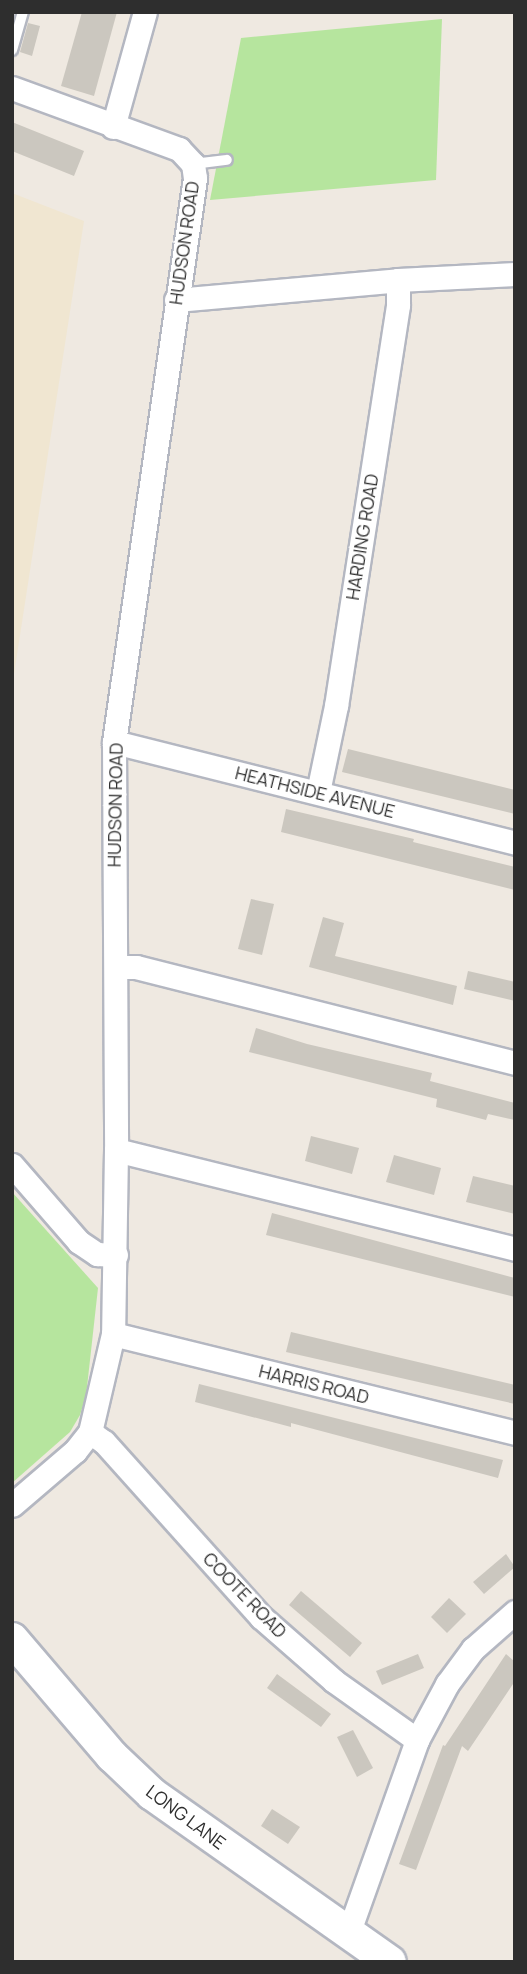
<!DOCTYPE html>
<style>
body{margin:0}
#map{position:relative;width:527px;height:1974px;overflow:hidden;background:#efe9e1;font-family:Manrope,sans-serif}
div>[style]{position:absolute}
.education>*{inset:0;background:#f0e6d1}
.green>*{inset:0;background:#b6e59e}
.building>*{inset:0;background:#cbc7bf}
.roads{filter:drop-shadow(2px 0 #b4b7c1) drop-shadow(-2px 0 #b4b7c1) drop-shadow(0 2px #b4b7c1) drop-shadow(0 -2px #b4b7c1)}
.lane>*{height:10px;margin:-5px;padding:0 5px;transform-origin:5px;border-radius:5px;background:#fff}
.street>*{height:23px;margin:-11.5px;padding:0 11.5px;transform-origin:11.5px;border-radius:11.5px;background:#fff}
.secondary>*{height:32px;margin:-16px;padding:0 16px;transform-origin:16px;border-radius:16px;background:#fff}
span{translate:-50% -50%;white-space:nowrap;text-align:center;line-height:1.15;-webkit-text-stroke:5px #fff;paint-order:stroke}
.street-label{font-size:18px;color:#2e2e2e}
.frame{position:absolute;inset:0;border:14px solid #2e2e2e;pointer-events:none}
</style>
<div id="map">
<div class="education">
<i style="clip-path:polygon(12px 193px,84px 221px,12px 687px)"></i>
</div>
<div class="green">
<i style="clip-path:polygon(442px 19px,436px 180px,210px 200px,241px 38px)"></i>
<i style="clip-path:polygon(12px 1192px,98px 1288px,86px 1396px,80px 1415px,70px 1432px,12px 1483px)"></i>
</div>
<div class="building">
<i style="clip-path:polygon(82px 12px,117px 12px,94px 96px,61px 86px)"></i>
<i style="clip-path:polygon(28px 23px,40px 26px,32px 56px,20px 52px)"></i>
<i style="clip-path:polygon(12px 122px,84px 151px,74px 176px,12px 151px)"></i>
<i style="clip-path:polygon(348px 749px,515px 790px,515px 814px,342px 772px)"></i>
<i style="clip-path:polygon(286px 809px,414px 839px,413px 842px,515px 867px,515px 890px,281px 832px)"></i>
<i style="clip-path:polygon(251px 899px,274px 904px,262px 955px,238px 949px)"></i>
<i style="clip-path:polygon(323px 917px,344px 923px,335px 956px,457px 986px,453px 1005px,309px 967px)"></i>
<i style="clip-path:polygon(468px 971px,515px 982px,515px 1001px,464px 989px)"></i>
<i style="clip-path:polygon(256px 1028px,307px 1044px,432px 1073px,430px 1081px,515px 1103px,515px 1120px,488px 1114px,486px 1120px,436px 1107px,437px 1099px,249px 1052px)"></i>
<i style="clip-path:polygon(311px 1136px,359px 1148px,352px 1174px,305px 1161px)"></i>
<i style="clip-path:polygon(394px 1155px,441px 1168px,434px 1195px,386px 1182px)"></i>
<i style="clip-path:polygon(473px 1176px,515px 1186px,515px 1214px,466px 1202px)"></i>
<i style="clip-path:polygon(272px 1213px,515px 1278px,515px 1297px,266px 1235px)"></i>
<i style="clip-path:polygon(291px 1332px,515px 1385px,515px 1404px,286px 1352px)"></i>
<i style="clip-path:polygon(199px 1384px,503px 1460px,498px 1478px,291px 1423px,291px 1427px,195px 1402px)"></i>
<i style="clip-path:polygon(506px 1554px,515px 1567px,484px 1594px,473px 1582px)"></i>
<i style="clip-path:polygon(301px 1591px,362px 1643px,350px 1657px,289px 1605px)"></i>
<i style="clip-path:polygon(449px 1598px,466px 1614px,447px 1633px,431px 1617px)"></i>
<i style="clip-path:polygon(418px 1654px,424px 1668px,382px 1685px,376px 1671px)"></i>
<i style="clip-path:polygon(506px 1654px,515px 1662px,515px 1681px,468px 1751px,462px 1746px,416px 1870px,399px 1864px,443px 1745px,445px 1746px)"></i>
<i style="clip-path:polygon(277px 1674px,331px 1714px,321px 1727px,267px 1688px)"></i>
<i style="clip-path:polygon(353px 1730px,373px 1768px,357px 1777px,337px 1737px)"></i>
<i style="clip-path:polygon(272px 1809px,300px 1827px,288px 1844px,261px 1826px)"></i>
</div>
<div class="roads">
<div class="lane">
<i style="left:12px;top:50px;width:40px;rotate:-74deg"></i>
<i style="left:193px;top:164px;width:34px;rotate:-7deg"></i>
</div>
<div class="street">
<i style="left:12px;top:88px;width:178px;rotate:20.1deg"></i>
<i style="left:179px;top:149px;width:21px;rotate:47deg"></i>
<i style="left:193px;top:164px;width:14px;rotate:82deg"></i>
<i style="left:195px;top:178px;width:570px;rotate:98.17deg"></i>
<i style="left:114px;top:742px;width:408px;rotate:89.7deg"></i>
<i style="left:116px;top:1150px;width:184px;rotate:90.9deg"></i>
<i style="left:113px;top:1334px;width:101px;rotate:103.2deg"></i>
<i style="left:90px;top:1432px;width:24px;rotate:128deg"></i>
<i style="left:75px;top:1451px;width:83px;rotate:139.4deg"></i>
<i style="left:113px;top:127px;width:119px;rotate:-74.5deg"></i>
<i style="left:176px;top:300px;width:223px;rotate:-5.1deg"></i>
<i style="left:398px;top:280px;width:117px;rotate:-2.9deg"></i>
<i style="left:114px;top:742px;width:414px;rotate:14.1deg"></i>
<i style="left:318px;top:792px;width:88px;rotate:-78.2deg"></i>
<i style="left:336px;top:706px;width:406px;rotate:-81.2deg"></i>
<i style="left:398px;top:305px;width:25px;rotate:-90deg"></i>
<i style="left:116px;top:967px;width:20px"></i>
<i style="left:136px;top:967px;width:391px;rotate:14.2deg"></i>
<i style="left:116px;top:1150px;width:411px;rotate:13.9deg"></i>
<i style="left:12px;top:1165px;width:102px;rotate:49deg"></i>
<i style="left:79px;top:1242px;width:22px;rotate:34deg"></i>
<i style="left:97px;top:1254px;width:19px;rotate:3deg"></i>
<i style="left:113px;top:1334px;width:414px;rotate:13.8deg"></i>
<i style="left:90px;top:1432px;width:17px;rotate:36deg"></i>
<i style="left:104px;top:1442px;width:235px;rotate:48.1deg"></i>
<i style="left:261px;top:1617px;width:97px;rotate:41.2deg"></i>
<i style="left:334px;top:1681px;width:102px;rotate:35.4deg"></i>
<i style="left:348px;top:1934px;width:206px;rotate:-70.4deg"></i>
<i style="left:417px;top:1740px;width:64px;rotate:-61.8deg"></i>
<i style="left:447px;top:1684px;width:44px;rotate:-53.4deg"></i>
<i style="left:473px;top:1649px;width:56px;rotate:-41.4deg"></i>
</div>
<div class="secondary">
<i style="left:12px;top:1639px;width:154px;rotate:49.5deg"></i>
<i style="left:112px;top:1756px;width:55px;rotate:43.5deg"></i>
<i style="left:152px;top:1794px;width:291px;rotate:35.2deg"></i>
</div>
</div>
<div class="street-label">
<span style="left:184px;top:243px;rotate:-82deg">HUDSON ROAD</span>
<span style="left:362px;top:537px;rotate:-81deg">HARDING ROAD</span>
<span style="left:315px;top:792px;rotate:14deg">HEATHSIDE AVENUE</span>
<span style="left:115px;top:805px;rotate:-89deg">HUDSON ROAD</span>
<span style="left:314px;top:1384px;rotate:14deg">HARRIS ROAD</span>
<span style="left:245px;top:1595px;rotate:46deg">COOTE ROAD</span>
<span style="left:186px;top:1817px;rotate:37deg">LONG LANE</span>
</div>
<div class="frame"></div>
</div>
